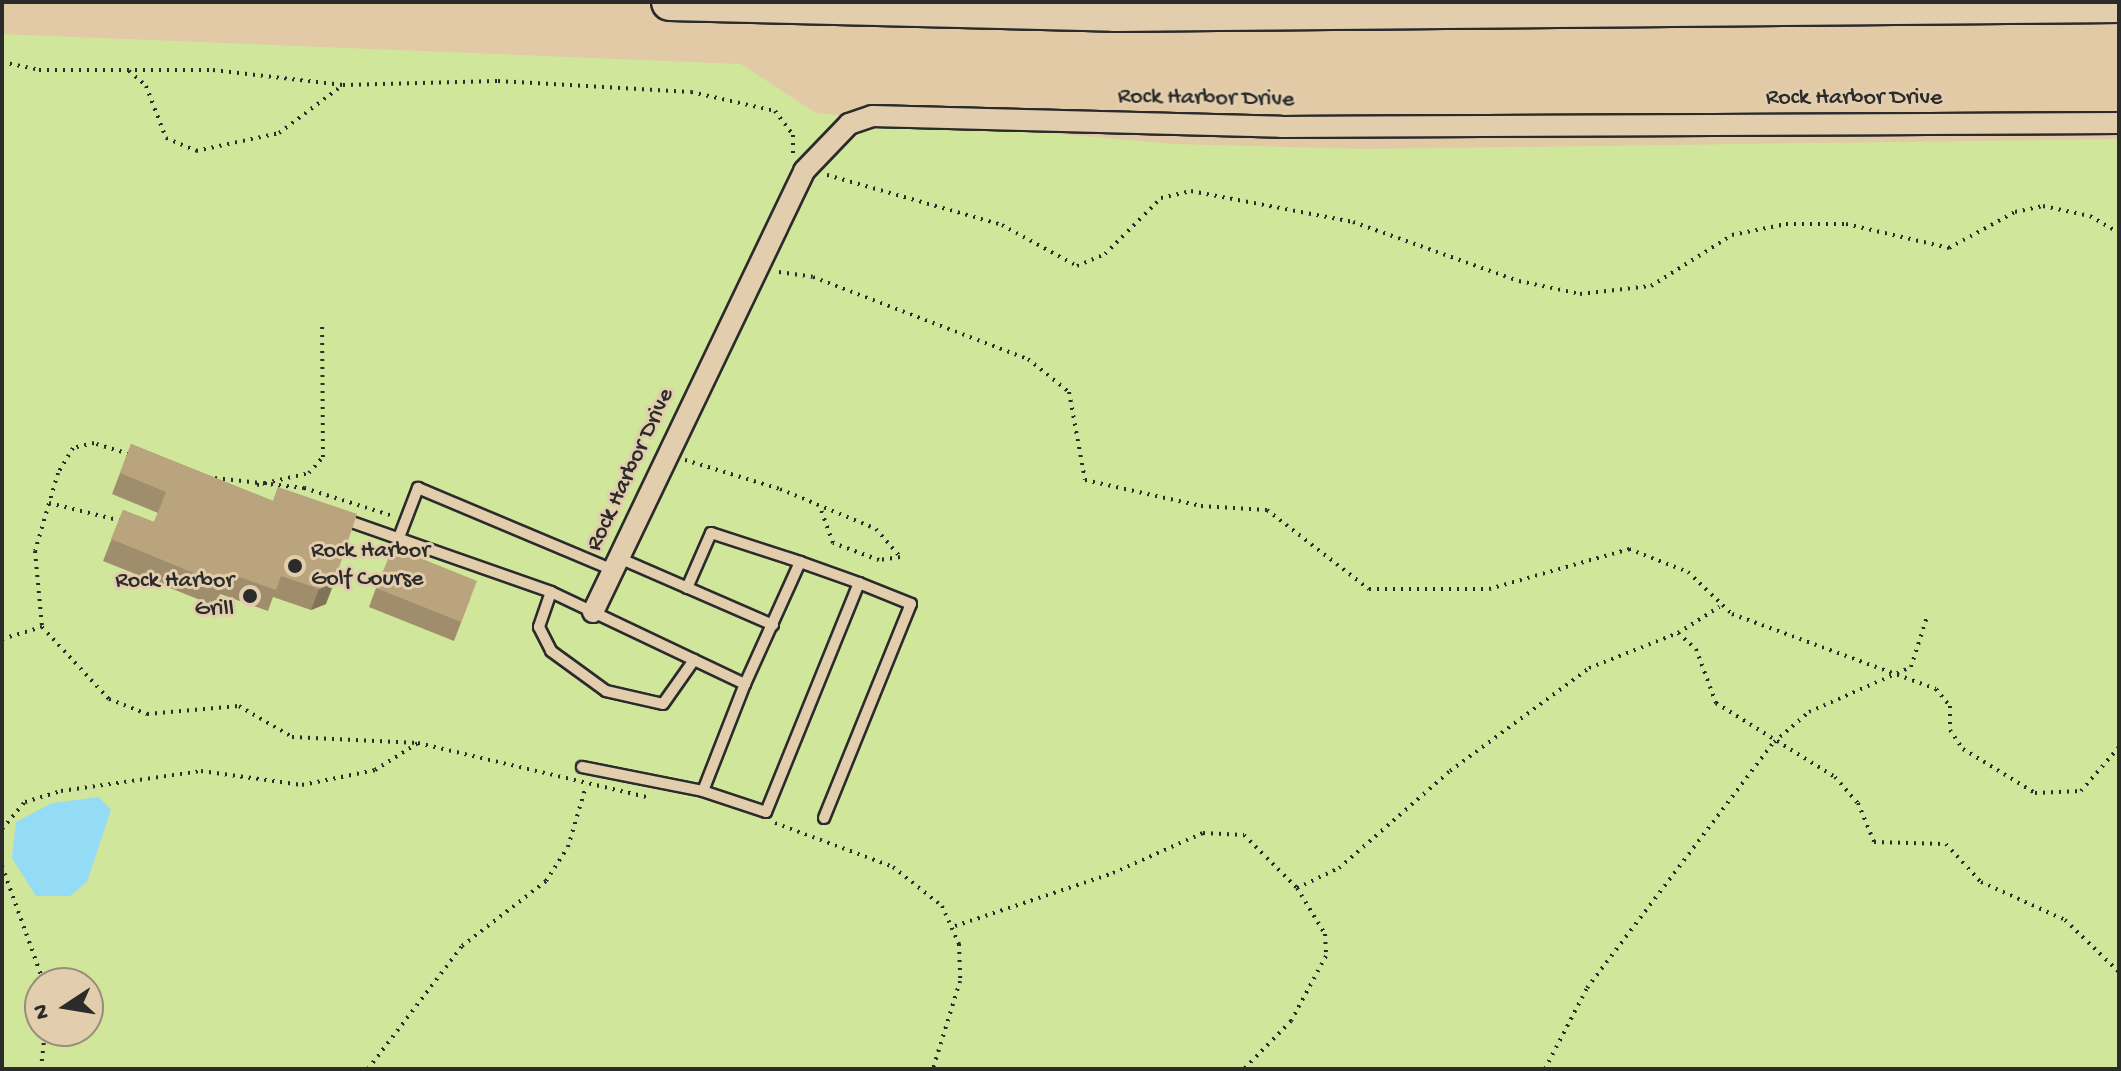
<!DOCTYPE html>
<style>
body{margin:0}
#map{position:relative;width:2121px;height:1071px;overflow:hidden;background:#e1caa5;font-family:"Gochi Hand",sans-serif}
div>[style]{position:absolute}
.green>*{inset:0;background:#d0e69b}
.water>*{inset:0;background:#94dcf6}
.path>*{height:4px;margin-top:-2px;transform-origin:0;background:repeating-linear-gradient(90deg,#2b2b2b 0 2px,transparent 0 8px)}
.roads{filter:drop-shadow(2px 0 #2b2b2b) drop-shadow(-2px 0 #2b2b2b) drop-shadow(0 2px #2b2b2b) drop-shadow(0 -2px #2b2b2b)}
.service>*{height:10px;margin:-5px;padding:0 5px;transform-origin:5px;border-radius:5px;background:#e2cead}
.minor>*{height:20px;margin:-10px;padding:0 10px;transform-origin:10px;border-radius:10px;background:#e2cead}
.motorway>*{height:36px;margin:-18px;padding:0 18px;transform-origin:18px;border-radius:18px;background:#e2cead}
.wall>*{inset:0;background:#a08d6c}
.shaded-wall>*{inset:0;background:#827358}
.building>*{inset:0;background:#baa47e}
.dots>*{width:22px;height:22px;translate:-50% -50%;box-sizing:border-box;border:4px solid #e2cead;border-radius:50%}
span{translate:-50% -50%;white-space:nowrap;text-align:center;line-height:1.15;-webkit-text-stroke:6px #e2cead;paint-order:stroke}
.street-label{font-size:24px;color:#2b2b2b}
.poi-label{font-size:24px;color:#2b2b2b}
.left{translate:0 -50%;text-align:left}
.right{translate:-100% -50%;text-align:right}
.frame{position:absolute;inset:0;border:4px solid #2b2b2b;pointer-events:none}
.north{position:absolute;left:24px;top:967px;width:80px;height:80px;box-sizing:border-box;background:#e2cead;border:2px solid #998d79;border-radius:50%;rotate:258deg;font-size:22px;font-weight:700;line-height:32px;text-align:center;color:#2b2b2b}
.north::after{content:'';display:block;margin:auto;width:28px;height:36px;background:#2b2b2b;clip-path:polygon(50% 0,100% 100%,50% 72%,0 100%)}
</style>
<div id="map">
<div class="green">
<i style="clip-path:polygon(evenodd,2px 34px,741px 64px,816px 113px,1174px 144px,1365px 149px,2119px 139px,2119px 1069px,2px 1069px,2px 34px,40px 983px,88px 983px,88px 1031px,40px 1031px,40px 983px)"></i>
</div>
<div class="water">
<i style="clip-path:polygon(99px 797px,111px 810px,87px 882px,70px 896px,36px 896px,12px 858px,16px 822px,52px 803px)"></i>
</div>
<div class="path">
<i style="left:2px;top:62px;width:38px;rotate:12deg"></i>
<i style="left:39px;top:70px;width:174px"></i>
<i style="left:213px;top:70px;width:131px;rotate:6.6deg"></i>
<i style="left:343px;top:85px;width:155px;rotate:-1.5deg"></i>
<i style="left:498px;top:81px;width:193px;rotate:3.3deg"></i>
<i style="left:691px;top:92px;width:86px;rotate:12.7deg"></i>
<i style="left:775px;top:111px;width:30px;rotate:53deg"></i>
<i style="left:793px;top:135px;width:18px;rotate:90deg"></i>
<i style="left:129px;top:71px;width:23px;rotate:41deg"></i>
<i style="left:146px;top:86px;width:56px;rotate:69deg"></i>
<i style="left:166px;top:138px;width:33px;rotate:23deg"></i>
<i style="left:196px;top:151px;width:85px;rotate:-12.2deg"></i>
<i style="left:279px;top:133px;width:80px;rotate:-36.9deg"></i>
<i style="left:827px;top:175px;width:182px;rotate:15.9deg"></i>
<i style="left:1002px;top:225px;width:85px;rotate:28.7deg"></i>
<i style="left:1077px;top:266px;width:30px;rotate:-23deg"></i>
<i style="left:1105px;top:254px;width:79px;rotate:-45deg"></i>
<i style="left:1161px;top:198px;width:31px;rotate:-13deg"></i>
<i style="left:1191px;top:191px;width:165px;rotate:10.8deg"></i>
<i style="left:1353px;top:222px;width:176px;rotate:19.6deg"></i>
<i style="left:1519px;top:281px;width:62px;rotate:12deg"></i>
<i style="left:1580px;top:294px;width:71px;rotate:-6.4deg"></i>
<i style="left:1651px;top:286px;width:96px;rotate:-32.2deg"></i>
<i style="left:1732px;top:235px;width:55px;rotate:-11.5deg"></i>
<i style="left:1786px;top:224px;width:60px"></i>
<i style="left:1846px;top:224px;width:106px;rotate:13.1deg"></i>
<i style="left:1949px;top:248px;width:75px;rotate:-28.6deg"></i>
<i style="left:2015px;top:212px;width:29px;rotate:-12deg"></i>
<i style="left:2043px;top:206px;width:48px;rotate:12deg"></i>
<i style="left:2090px;top:216px;width:34px;rotate:30deg"></i>
<i style="left:779px;top:272px;width:34px;rotate:8deg"></i>
<i style="left:813px;top:277px;width:230px;rotate:20.9deg"></i>
<i style="left:1028px;top:359px;width:53px;rotate:38.8deg"></i>
<i style="left:1069px;top:392px;width:89px;rotate:79.7deg"></i>
<i style="left:1085px;top:480px;width:119px;rotate:12.6deg"></i>
<i style="left:1201px;top:506px;width:66px;rotate:3.5deg"></i>
<i style="left:1267px;top:510px;width:129px;rotate:37.8deg"></i>
<i style="left:1369px;top:589px;width:120px"></i>
<i style="left:1489px;top:589px;width:146px;rotate:-15.9deg"></i>
<i style="left:1629px;top:549px;width:63px;rotate:21.3deg"></i>
<i style="left:1688px;top:572px;width:61px;rotate:43.7deg"></i>
<i style="left:1732px;top:614px;width:217px;rotate:20.2deg"></i>
<i style="left:1936px;top:689px;width:22px;rotate:51deg"></i>
<i style="left:1950px;top:706px;width:24px;rotate:90deg"></i>
<i style="left:1950px;top:730px;width:23px;rotate:56deg"></i>
<i style="left:1963px;top:749px;width:84px;rotate:31.4deg"></i>
<i style="left:2035px;top:793px;width:46px;rotate:-2.5deg"></i>
<i style="left:2081px;top:791px;width:58px;rotate:-49.2deg"></i>
<i style="left:129px;top:454px;width:37px;rotate:-163deg"></i>
<i style="left:94px;top:443px;width:22px;rotate:167deg"></i>
<i style="left:73px;top:448px;width:29px;rotate:121deg"></i>
<i style="left:58px;top:473px;width:81px;rotate:106.4deg"></i>
<i style="left:35px;top:551px;width:76px;rotate:84.7deg"></i>
<i style="left:42px;top:627px;width:98px;rotate:47.1deg"></i>
<i style="left:109px;top:699px;width:41px;rotate:21.5deg"></i>
<i style="left:147px;top:714px;width:92px;rotate:-5deg"></i>
<i style="left:239px;top:706px;width:61px;rotate:30.3deg"></i>
<i style="left:292px;top:737px;width:126px;rotate:2.7deg"></i>
<i style="left:418px;top:743px;width:238px;rotate:13.3deg"></i>
<i style="left:685px;top:460px;width:99px;rotate:17deg"></i>
<i style="left:780px;top:489px;width:104px;rotate:22.6deg"></i>
<i style="left:876px;top:529px;width:37px;rotate:49deg"></i>
<i style="left:900px;top:557px;width:21px;rotate:172deg"></i>
<i style="left:879px;top:560px;width:49px;rotate:-159.7deg"></i>
<i style="left:833px;top:543px;width:38px;rotate:-110deg"></i>
<i style="left:215px;top:478px;width:90px;rotate:6.4deg"></i>
<i style="left:304px;top:488px;width:93px;rotate:17.5deg"></i>
<i style="left:257px;top:485px;width:53px;rotate:-13deg"></i>
<i style="left:309px;top:473px;width:21px;rotate:-49deg"></i>
<i style="left:323px;top:457px;width:133px;rotate:-90.4deg"></i>
<i style="left:49px;top:503px;width:75px;rotate:13.9deg"></i>
<i style="left:1678px;top:633px;width:24px;rotate:42deg"></i>
<i style="left:1696px;top:649px;width:58px;rotate:69.7deg"></i>
<i style="left:1716px;top:703px;width:140px;rotate:31.9deg"></i>
<i style="left:1835px;top:777px;width:35px;rotate:49deg"></i>
<i style="left:1858px;top:803px;width:42px;rotate:67.7deg"></i>
<i style="left:1874px;top:842px;width:72px;rotate:1.6deg"></i>
<i style="left:1946px;top:844px;width:52px;rotate:47.4deg"></i>
<i style="left:1981px;top:882px;width:92px;rotate:24.3deg"></i>
<i style="left:2065px;top:920px;width:75px;rotate:43.9deg"></i>
<i style="left:2px;top:639px;width:42px;rotate:-16.7deg"></i>
<i style="left:775px;top:823px;width:126px;rotate:20.4deg"></i>
<i style="left:893px;top:867px;width:63px;rotate:38.5deg"></i>
<i style="left:942px;top:906px;width:42px;rotate:65.9deg"></i>
<i style="left:959px;top:944px;width:37px;rotate:88deg"></i>
<i style="left:960px;top:981px;width:92px;rotate:107.1deg"></i>
<i style="left:2px;top:829px;width:35px;rotate:-50deg"></i>
<i style="left:25px;top:802px;width:38px;rotate:-17deg"></i>
<i style="left:61px;top:791px;width:141px;rotate:-8.1deg"></i>
<i style="left:201px;top:771px;width:102px;rotate:7.9deg"></i>
<i style="left:302px;top:785px;width:75px;rotate:-11.6deg"></i>
<i style="left:375px;top:770px;width:51px;rotate:-32.1deg"></i>
<i style="left:2px;top:866px;width:124px;rotate:70.3deg"></i>
<i style="left:1297px;top:888px;width:47px;rotate:-25.5deg"></i>
<i style="left:1339px;top:868px;width:147px;rotate:-41.1deg"></i>
<i style="left:1450px;top:771px;width:173px;rotate:-36.5deg"></i>
<i style="left:1589px;top:668px;width:96px;rotate:-21.5deg"></i>
<i style="left:1678px;top:633px;width:49px;rotate:-32.4deg"></i>
<i style="left:955px;top:926px;width:167px;rotate:-18.5deg"></i>
<i style="left:1113px;top:873px;width:98px;rotate:-24deg"></i>
<i style="left:1203px;top:833px;width:41px;rotate:2.8deg"></i>
<i style="left:1244px;top:835px;width:75px;rotate:45deg"></i>
<i style="left:1297px;top:888px;width:54px;rotate:58.7deg"></i>
<i style="left:1325px;top:934px;width:22px;rotate:87deg"></i>
<i style="left:1326px;top:956px;width:74px;rotate:118.3deg"></i>
<i style="left:1291px;top:1021px;width:67px;rotate:134.4deg"></i>
<i style="left:41px;top:1069px;width:38px;rotate:-84deg"></i>
<i style="left:368px;top:1069px;width:155px;rotate:-52.6deg"></i>
<i style="left:462px;top:946px;width:106px;rotate:-37.7deg"></i>
<i style="left:546px;top:881px;width:40px;rotate:-57.1deg"></i>
<i style="left:568px;top:847px;width:64px;rotate:-73.6deg"></i>
<i style="left:1545px;top:1069px;width:91px;rotate:-62.6deg"></i>
<i style="left:1587px;top:988px;width:309px;rotate:-52.8deg"></i>
<i style="left:1774px;top:742px;width:46px;rotate:-40.6deg"></i>
<i style="left:1809px;top:712px;width:111px;rotate:-23.8deg"></i>
<i style="left:1911px;top:667px;width:52px;rotate:-72.3deg"></i>
</div>
<div class="roads">
<div class="service">
<i style="left:343px;top:519px;width:220px;rotate:19.3deg"></i>
<i style="left:551px;top:592px;width:215px;rotate:25.4deg"></i>
<i style="left:745px;top:684px;width:134px;rotate:-65.7deg"></i>
<i style="left:800px;top:562px;width:63px;rotate:19.6deg"></i>
<i style="left:859px;top:583px;width:247px;rotate:112.1deg"></i>
<i style="left:766px;top:812px;width:66px;rotate:-161.6deg"></i>
<i style="left:703px;top:791px;width:115px;rotate:-68.6deg"></i>
<i style="left:398px;top:540px;width:56px;rotate:-69deg"></i>
<i style="left:418px;top:488px;width:212px;rotate:22.8deg"></i>
<i style="left:619px;top:558px;width:168px;rotate:23.5deg"></i>
<i style="left:687px;top:588px;width:60px;rotate:-66.4deg"></i>
<i style="left:711px;top:533px;width:94px;rotate:18deg"></i>
<i style="left:551px;top:592px;width:37px;rotate:109deg"></i>
<i style="left:539px;top:627px;width:27px;rotate:63deg"></i>
<i style="left:551px;top:651px;width:68px;rotate:36deg"></i>
<i style="left:606px;top:691px;width:58px;rotate:12.8deg"></i>
<i style="left:663px;top:704px;width:54px;rotate:-54.8deg"></i>
<i style="left:582px;top:767px;width:123px;rotate:11.2deg"></i>
<i style="left:824px;top:818px;width:231px;rotate:-67.9deg"></i>
<i style="left:911px;top:604px;width:56px;rotate:-158deg"></i>
</div>
<div class="minor">
<i style="left:593px;top:612px;width:489px;rotate:-64.4deg"></i>
<i style="left:804px;top:171px;width:65px;rotate:-46.2deg"></i>
<i style="left:849px;top:124px;width:24px;rotate:-19deg"></i>
<i style="left:872px;top:116px;width:409px;rotate:1.5deg"></i>
<i style="left:1281px;top:127px;width:838px;rotate:-0.27deg"></i>
</div>
<div class="motorway">
<i style="left:670px;top:2px;width:445px;rotate:1.4deg"></i>
<i style="left:1115px;top:13px;width:1004px;rotate:-0.51deg"></i>
</div>
</div>
<div class="wall">
<i style="clip-path:polygon(131px 444px,273px 501px,278px 487px,326px 604px,311px 610px,273px 597px,268px 611px,220px 594px,215px 606px,103px 561px,123px 510px,154px 522px,158px 513px,112px 494px)"></i>
<i style="clip-path:polygon(376px 588px,470px 599px,454px 641px,369px 607px)"></i>
</div>
<div class="shaded-wall">
<i style="clip-path:polygon(334px 583px,326px 604px,311px 610px,319px 589px)"></i>
</div>
<div class="building">
<i style="clip-path:polygon(131px 444px,273px 501px,278px 487px,357px 514px,334px 583px,319px 589px,281px 576px,276px 590px,228px 573px,223px 585px,111px 539px,123px 510px,154px 522px,166px 492px,120px 473px)"></i>
<i style="clip-path:polygon(393px 547px,477px 581px,461px 622px,376px 588px)"></i>
</div>
<div class="dots">
<i style="left:295px;top:566px;background:#2b2b2b"></i>
<i style="left:250px;top:596px;background:#2b2b2b"></i>
</div>
<div class="street-label">
<span style="left:1206px;top:99px;rotate:1deg">Rock Harbor Drive</span>
<span style="left:1854px;top:99px">Rock Harbor Drive</span>
<span style="left:631px;top:470px;rotate:-65deg">Rock Harbor Drive</span>
</div>
<div class="poi-label">
<span class="left" style="left:311px;top:566px">Rock Harbor<br>Golf Course</span>
<span class="right" style="left:234px;top:596px">Rock Harbor<br>Grill</span>
</div>
<div class="frame"></div>
<div class="north">N</div>
</div>
